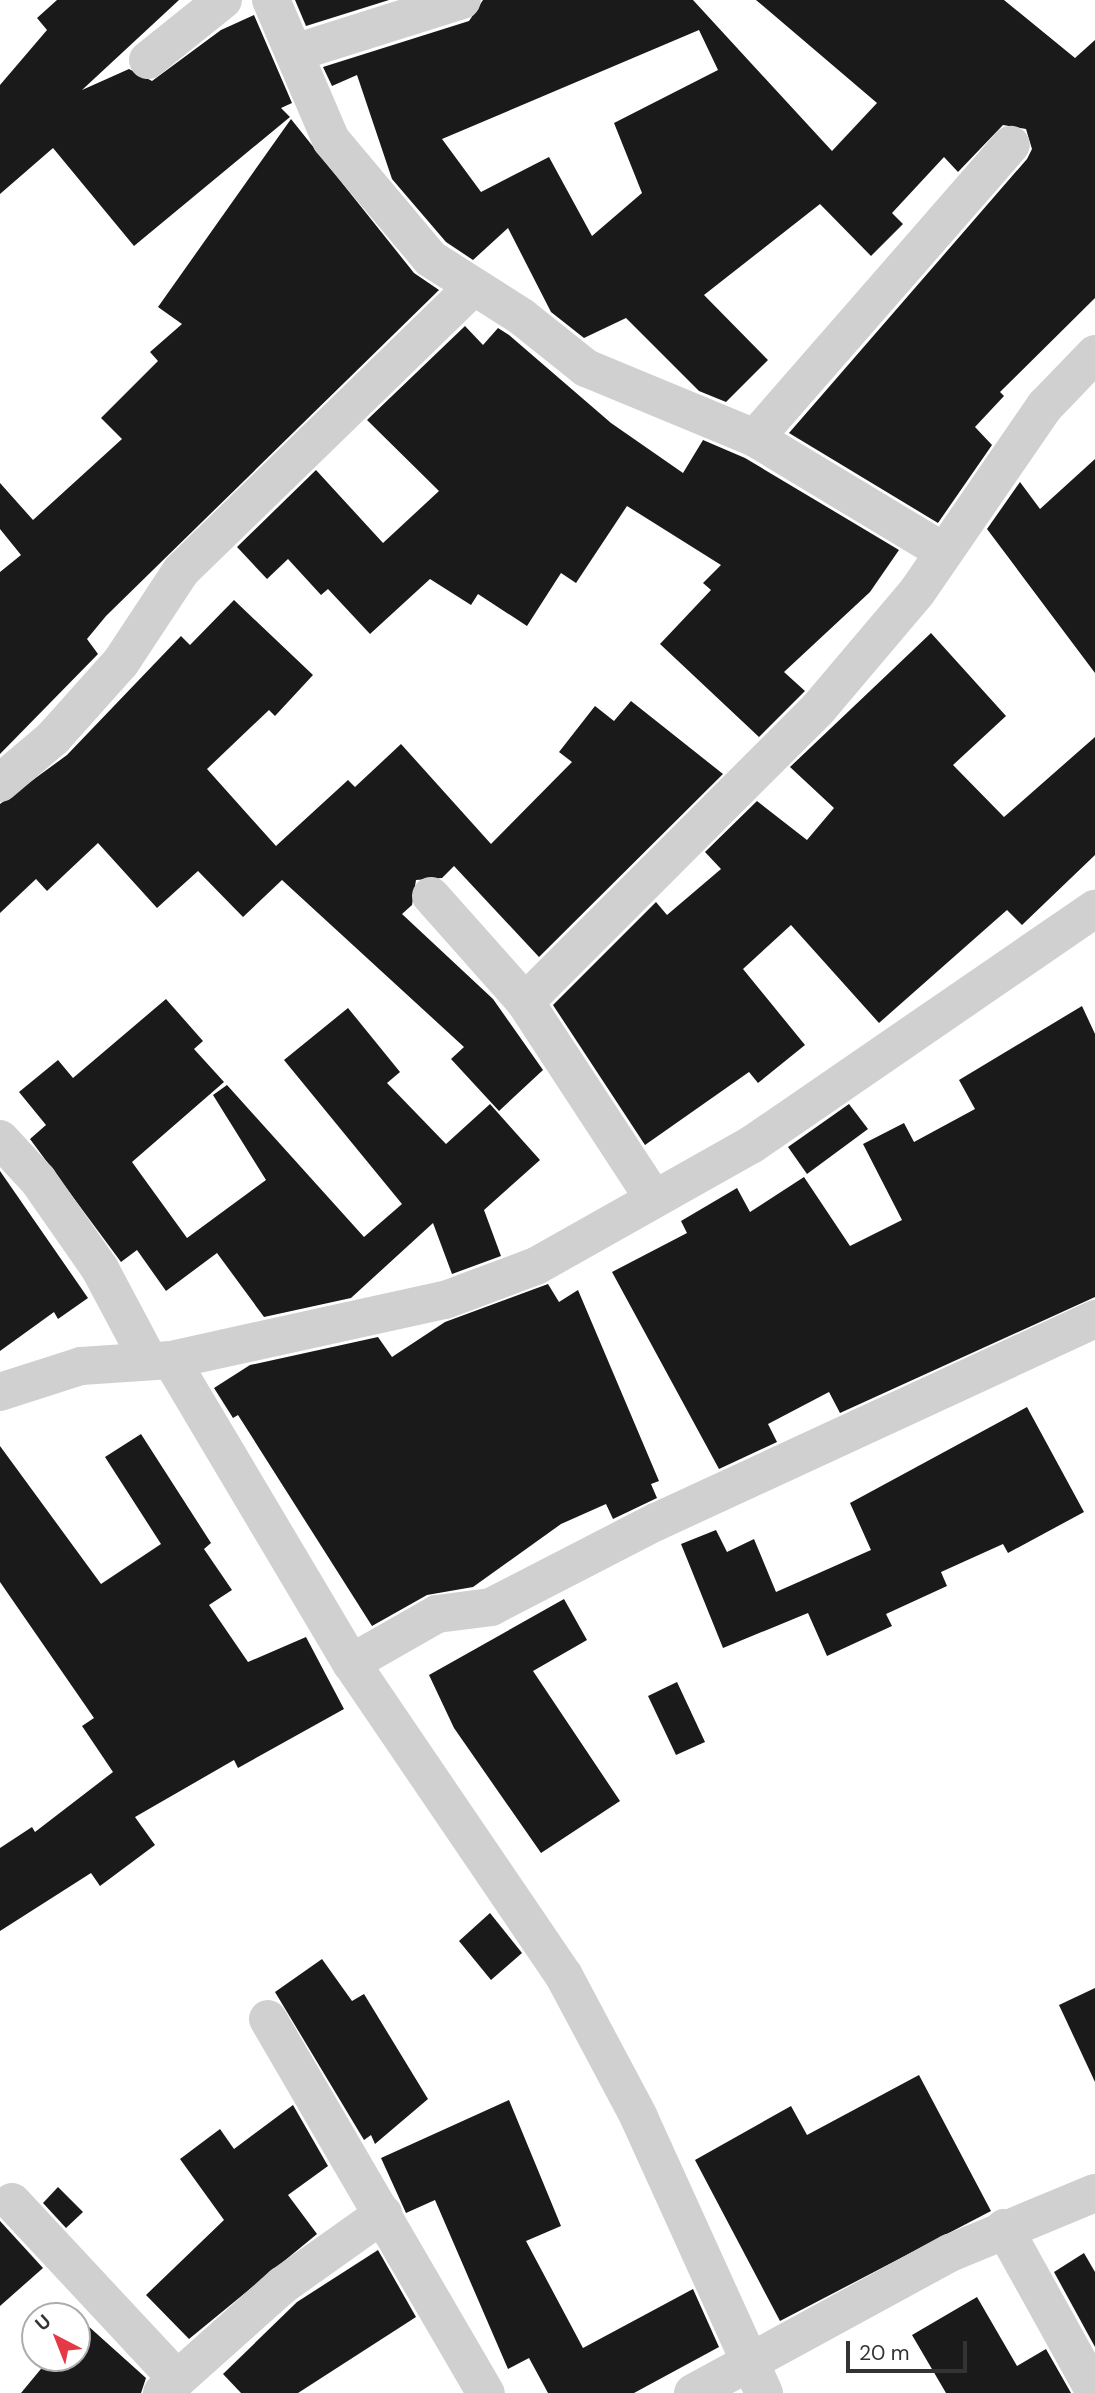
<!DOCTYPE html>
<style>
body{margin:0}
#map{position:relative;width:1095px;height:2393px;overflow:hidden;background:#fff;font-family:"DM Sans",sans-serif}
div>[style]{position:absolute}
.building>*{inset:0;background:#1a1a1a}
.minor>*{height:38px;margin:-19px;padding:0 19px;transform-origin:19px;border-radius:19px;background:#d0d0d0}
.tertiary>*{height:38px;margin:-19px;padding:0 19px;transform-origin:19px;border-radius:19px;background:#d0d0d0}
span{translate:-50% -50%;white-space:nowrap;text-align:center;line-height:1.15;-webkit-text-stroke:7px #fff;paint-order:stroke}
.north{position:absolute;left:21px;top:2302px;width:70px;height:70px;box-sizing:border-box;background:#fff;border:2px solid #adadad;border-radius:50%;rotate:318deg;font-size:19px;font-weight:700;line-height:28px;text-align:center;color:#333}
.north::after{content:'';display:block;margin:auto;width:24px;height:32px;background:#e63946;clip-path:polygon(50% 0,100% 100%,50% 72%,0 100%)}
.scale{position:absolute;left:846px;top:2341px;width:121px;height:32px;box-sizing:border-box;border:4px solid #333;border-top:0;padding-left:9px;font-size:21px;line-height:24px;white-space:nowrap;color:#333;-webkit-text-stroke:5px #fff;paint-order:stroke}
</style>
<div id="map">
<div class="building">
<i style="clip-path:polygon(57px 0,179px 0,82px 90px,129px 69px,152px 81px,221px 30px,254px 15px,292px 103px,281px 108px,290px 117px,134px 246px,53px 148px,0 194px,0 85px,47px 30px,37px 18px)"></i>
<i style="clip-path:polygon(295px 0,389px 0,306px 26px)"></i>
<i style="clip-path:polygon(evenodd,483px 0,693px 0,832px 151px,877px 103px,756px 0,1004px 0,1075px 58px,1095px 40px,1095px 298px,1000px 392px,1004px 396px,975px 427px,992px 445px,938px 523px,789px 433px,1027px 159px,1032px 149px,1026px 129px,1003px 125px,958px 172px,944px 157px,892px 213px,903px 224px,871px 256px,820px 204px,704px 295px,768px 360px,726px 402px,699px 391px,626px 318px,584px 338px,551px 312px,508px 228px,473px 260px,446px 242px,392px 179px,357px 75px,332px 86px,323px 67px,469px 21px,483px 0,699px 30px,718px 70px,614px 123px,642px 193px,592px 236px,549px 157px,481px 192px,442px 139px,699px 30px)"></i>
<i style="clip-path:polygon(291px 119px,414px 273px,439px 290px,106px 616px,87px 639px,98px 654px,0 754px,0 572px,21px 555px,0 529px,0 483px,33px 520px,122px 439px,101px 418px,158px 361px,150px 352px,182px 324px,158px 307px)"></i>
<i style="clip-path:polygon(465px 326px,483px 345px,498px 328px,509px 335px,611px 423px,683px 473px,703px 440px,745px 458px,899px 550px,870px 592px,784px 672px,805px 691px,759px 737px,660px 644px,711px 590px,703px 583px,721px 565px,627px 506px,576px 583px,561px 573px,527px 626px,478px 594px,471px 605px,430px 579px,370px 634px,328px 589px,321px 595px,288px 559px,267px 579px,237px 547px,316px 470px,383px 543px,439px 491px,367px 420px)"></i>
<i style="clip-path:polygon(1095px 459px,1095px 673px,987px 529px,1020px 482px,1040px 509px)"></i>
<i style="clip-path:polygon(234px 600px,313px 675px,275px 716px,269px 710px,207px 769px,276px 846px,348px 780px,355px 787px,401px 744px,491px 844px,572px 762px,559px 752px,595px 706px,614px 721px,631px 701px,723px 774px,539px 957px,454px 866px,442px 878px,416px 880px,412px 905px,402px 914px,493px 999px,543px 1070px,499px 1111px,451px 1059px,464px 1047px,282px 880px,243px 917px,198px 871px,157px 908px,98px 843px,47px 891px,36px 879px,0 913px,0 804px,67px 755px,181px 636px,190px 645px)"></i>
<i style="clip-path:polygon(931px 633px,1006px 716px,953px 765px,1004px 817px,1095px 737px,1095px 855px,1022px 925px,1007px 910px,879px 1023px,791px 925px,743px 969px,805px 1045px,758px 1083px,749px 1072px,645px 1145px,553px 1005px,656px 902px,667px 915px,721px 869px,705px 852px,757px 801px,807px 840px,834px 808px,790px 767px)"></i>
<i style="clip-path:polygon(166px 999px,203px 1041px,194px 1049px,224px 1082px,132px 1162px,187px 1238px,266px 1180px,213px 1095px,227px 1085px,364px 1237px,402px 1204px,284px 1060px,348px 1008px,400px 1072px,387px 1083px,446px 1144px,490px 1104px,540px 1160px,484px 1210px,501px 1256px,452px 1274px,433px 1223px,351px 1298px,264px 1317px,217px 1253px,166px 1291px,137px 1250px,121px 1262px,30px 1139px,46px 1125px,19px 1092px,58px 1060px,73px 1078px)"></i>
<i style="clip-path:polygon(1082px 1006px,1095px 1034px,1095px 1297px,840px 1413px,829px 1392px,768px 1424px,777px 1442px,719px 1469px,612px 1272px,687px 1233px,681px 1221px,737px 1188px,750px 1212px,804px 1177px,850px 1246px,902px 1220px,863px 1144px,904px 1123px,914px 1142px,975px 1109px,959px 1080px)"></i>
<i style="clip-path:polygon(849px 1104px,868px 1129px,807px 1174px,788px 1147px)"></i>
<i style="clip-path:polygon(0 1171px,88px 1298px,58px 1319px,54px 1312px,0 1351px)"></i>
<i style="clip-path:polygon(548px 1284px,559px 1302px,578px 1290px,659px 1481px,651px 1484px,657px 1498px,613px 1519px,606px 1504px,561px 1524px,473px 1587px,427px 1595px,372px 1626px,238px 1415px,233px 1418px,214px 1388px,250px 1365px,378px 1337px,392px 1357px,445px 1322px)"></i>
<i style="clip-path:polygon(1027px 1407px,1084px 1512px,1008px 1553px,1003px 1544px,941px 1572px,947px 1586px,886px 1614px,892px 1626px,827px 1656px,808px 1613px,723px 1648px,681px 1544px,716px 1530px,727px 1552px,754px 1539px,776px 1592px,871px 1550px,850px 1503px)"></i>
<i style="clip-path:polygon(141px 1434px,211px 1543px,204px 1549px,232px 1590px,209px 1605px,248px 1662px,306px 1637px,344px 1709px,238px 1768px,234px 1760px,135px 1817px,155px 1845px,100px 1886px,91px 1873px,0 1931px,0 1848px,32px 1827px,35px 1832px,113px 1772px,82px 1726px,94px 1718px,0 1582px,0 1446px,101px 1584px,161px 1544px,105px 1457px)"></i>
<i style="clip-path:polygon(564px 1599px,587px 1640px,533px 1671px,620px 1801px,541px 1853px,454px 1728px,429px 1675px)"></i>
<i style="clip-path:polygon(677px 1682px,705px 1742px,676px 1755px,648px 1696px)"></i>
<i style="clip-path:polygon(490px 1913px,522px 1953px,491px 1980px,459px 1941px)"></i>
<i style="clip-path:polygon(322px 1959px,352px 2001px,364px 1994px,428px 2099px,375px 2144px,371px 2135px,364px 2140px,275px 1992px)"></i>
<i style="clip-path:polygon(1095px 1988px,1095px 2082px,1059px 2005px)"></i>
<i style="clip-path:polygon(919px 2075px,991px 2211px,780px 2321px,695px 2160px,791px 2106px,807px 2135px)"></i>
<i style="clip-path:polygon(509px 2100px,561px 2226px,526px 2241px,583px 2348px,693px 2289px,719px 2347px,634px 2393px,548px 2393px,529px 2358px,508px 2369px,435px 2200px,406px 2213px,381px 2158px)"></i>
<i style="clip-path:polygon(293px 2105px,328px 2166px,288px 2195px,317px 2234px,189px 2339px,146px 2295px,224px 2220px,180px 2159px,220px 2129px,234px 2149px)"></i>
<i style="clip-path:polygon(58px 2187px,83px 2212px,66px 2228px,43px 2203px)"></i>
<i style="clip-path:polygon(0 2221px,43px 2268px,0 2306px)"></i>
<i style="clip-path:polygon(378px 2250px,416px 2317px,298px 2393px,241px 2393px,223px 2374px,297px 2302px)"></i>
<i style="clip-path:polygon(1084px 2253px,1095px 2272px,1095px 2347px,1054px 2272px)"></i>
<i style="clip-path:polygon(977px 2297px,1017px 2366px,1046px 2349px,1071px 2393px,946px 2393px,912px 2335px)"></i>
<i style="clip-path:polygon(77px 2316px,146px 2378px,141px 2393px,21px 2393px,50px 2358px,77px 2358px)"></i>
</div>
<div class="minor">
<i style="left:271px;top:0;width:152px;rotate:66.8deg"></i>
<i style="left:331px;top:140px;width:155px;rotate:50deg"></i>
<i style="left:431px;top:259px;width:108px;rotate:32.5deg"></i>
<i style="left:522px;top:317px;width:82px;rotate:38.6deg"></i>
<i style="left:586px;top:368px;width:183px;rotate:22.5deg"></i>
<i style="left:755px;top:438px;width:218px;rotate:31.1deg"></i>
<i style="left:294px;top:53px;width:176px;rotate:-17.5deg"></i>
<i style="left:148px;top:60px;width:96px;rotate:-38.7deg"></i>
<i style="left:755px;top:438px;width:389px;rotate:-48.9deg"></i>
<i style="left:0;top:783px;width:70px;rotate:-40.3deg"></i>
<i style="left:53px;top:738px;width:102px;rotate:-48.2deg"></i>
<i style="left:121px;top:662px;width:109px;rotate:-56.6deg"></i>
<i style="left:181px;top:571px;width:405px;rotate:-44.2deg"></i>
<i style="left:431px;top:896px;width:142px;rotate:48.4deg"></i>
<i style="left:0;top:1139px;width:56px;rotate:47.2deg"></i>
<i style="left:38px;top:1180px;width:108px;rotate:55.1deg"></i>
<i style="left:100px;top:1269px;width:104px;rotate:62deg"></i>
<i style="left:654px;top:1199px;width:235px;rotate:-123.2deg"></i>
<i style="left:525px;top:1002px;width:414px;rotate:-45deg"></i>
<i style="left:818px;top:709px;width:153px;rotate:-49.8deg"></i>
<i style="left:917px;top:592px;width:226px;rotate:-55.5deg"></i>
<i style="left:1045px;top:406px;width:72px;rotate:-46.1deg"></i>
<i style="left:0;top:1392px;width:85px;rotate:-17.8deg"></i>
<i style="left:81px;top:1366px;width:90px;rotate:-3.8deg"></i>
<i style="left:351px;top:1663px;width:99px;rotate:-29.7deg"></i>
<i style="left:437px;top:1614px;width:54px;rotate:-7.4deg"></i>
<i style="left:491px;top:1607px;width:186px;rotate:-27.3deg"></i>
<i style="left:656px;top:1522px;width:484px;rotate:-24.8deg"></i>
<i style="left:268px;top:2019px;width:433px;rotate:59.8deg"></i>
<i style="left:12px;top:2202px;width:239px;rotate:47deg"></i>
<i style="left:1004px;top:2228px;width:188px;rotate:61deg"></i>
<i style="left:162px;top:2393px;width:162px;rotate:-41.8deg"></i>
<i style="left:283px;top:2285px;width:123px;rotate:-35.4deg"></i>
<i style="left:693px;top:2393px;width:293px;rotate:-28.6deg"></i>
<i style="left:950px;top:2253px;width:157px;rotate:-22.5deg"></i>
</div>
<div class="tertiary">
<i style="left:764px;top:2393px;width:303px;rotate:-114.4deg"></i>
<i style="left:639px;top:2117px;width:160px;rotate:-118deg"></i>
<i style="left:564px;top:1976px;width:379px;rotate:-124.2deg"></i>
<i style="left:351px;top:1663px;width:352px;rotate:-120.7deg"></i>
<i style="left:171px;top:1360px;width:280px;rotate:-12.4deg"></i>
<i style="left:445px;top:1300px;width:97px;rotate:-20.5deg"></i>
<i style="left:536px;top:1266px;width:247px;rotate:-29.4deg"></i>
<i style="left:751px;top:1145px;width:417px;rotate:-34.5deg"></i>
</div>
<div class="north">U</div>
<div class="scale">20 m</div>
</div>
